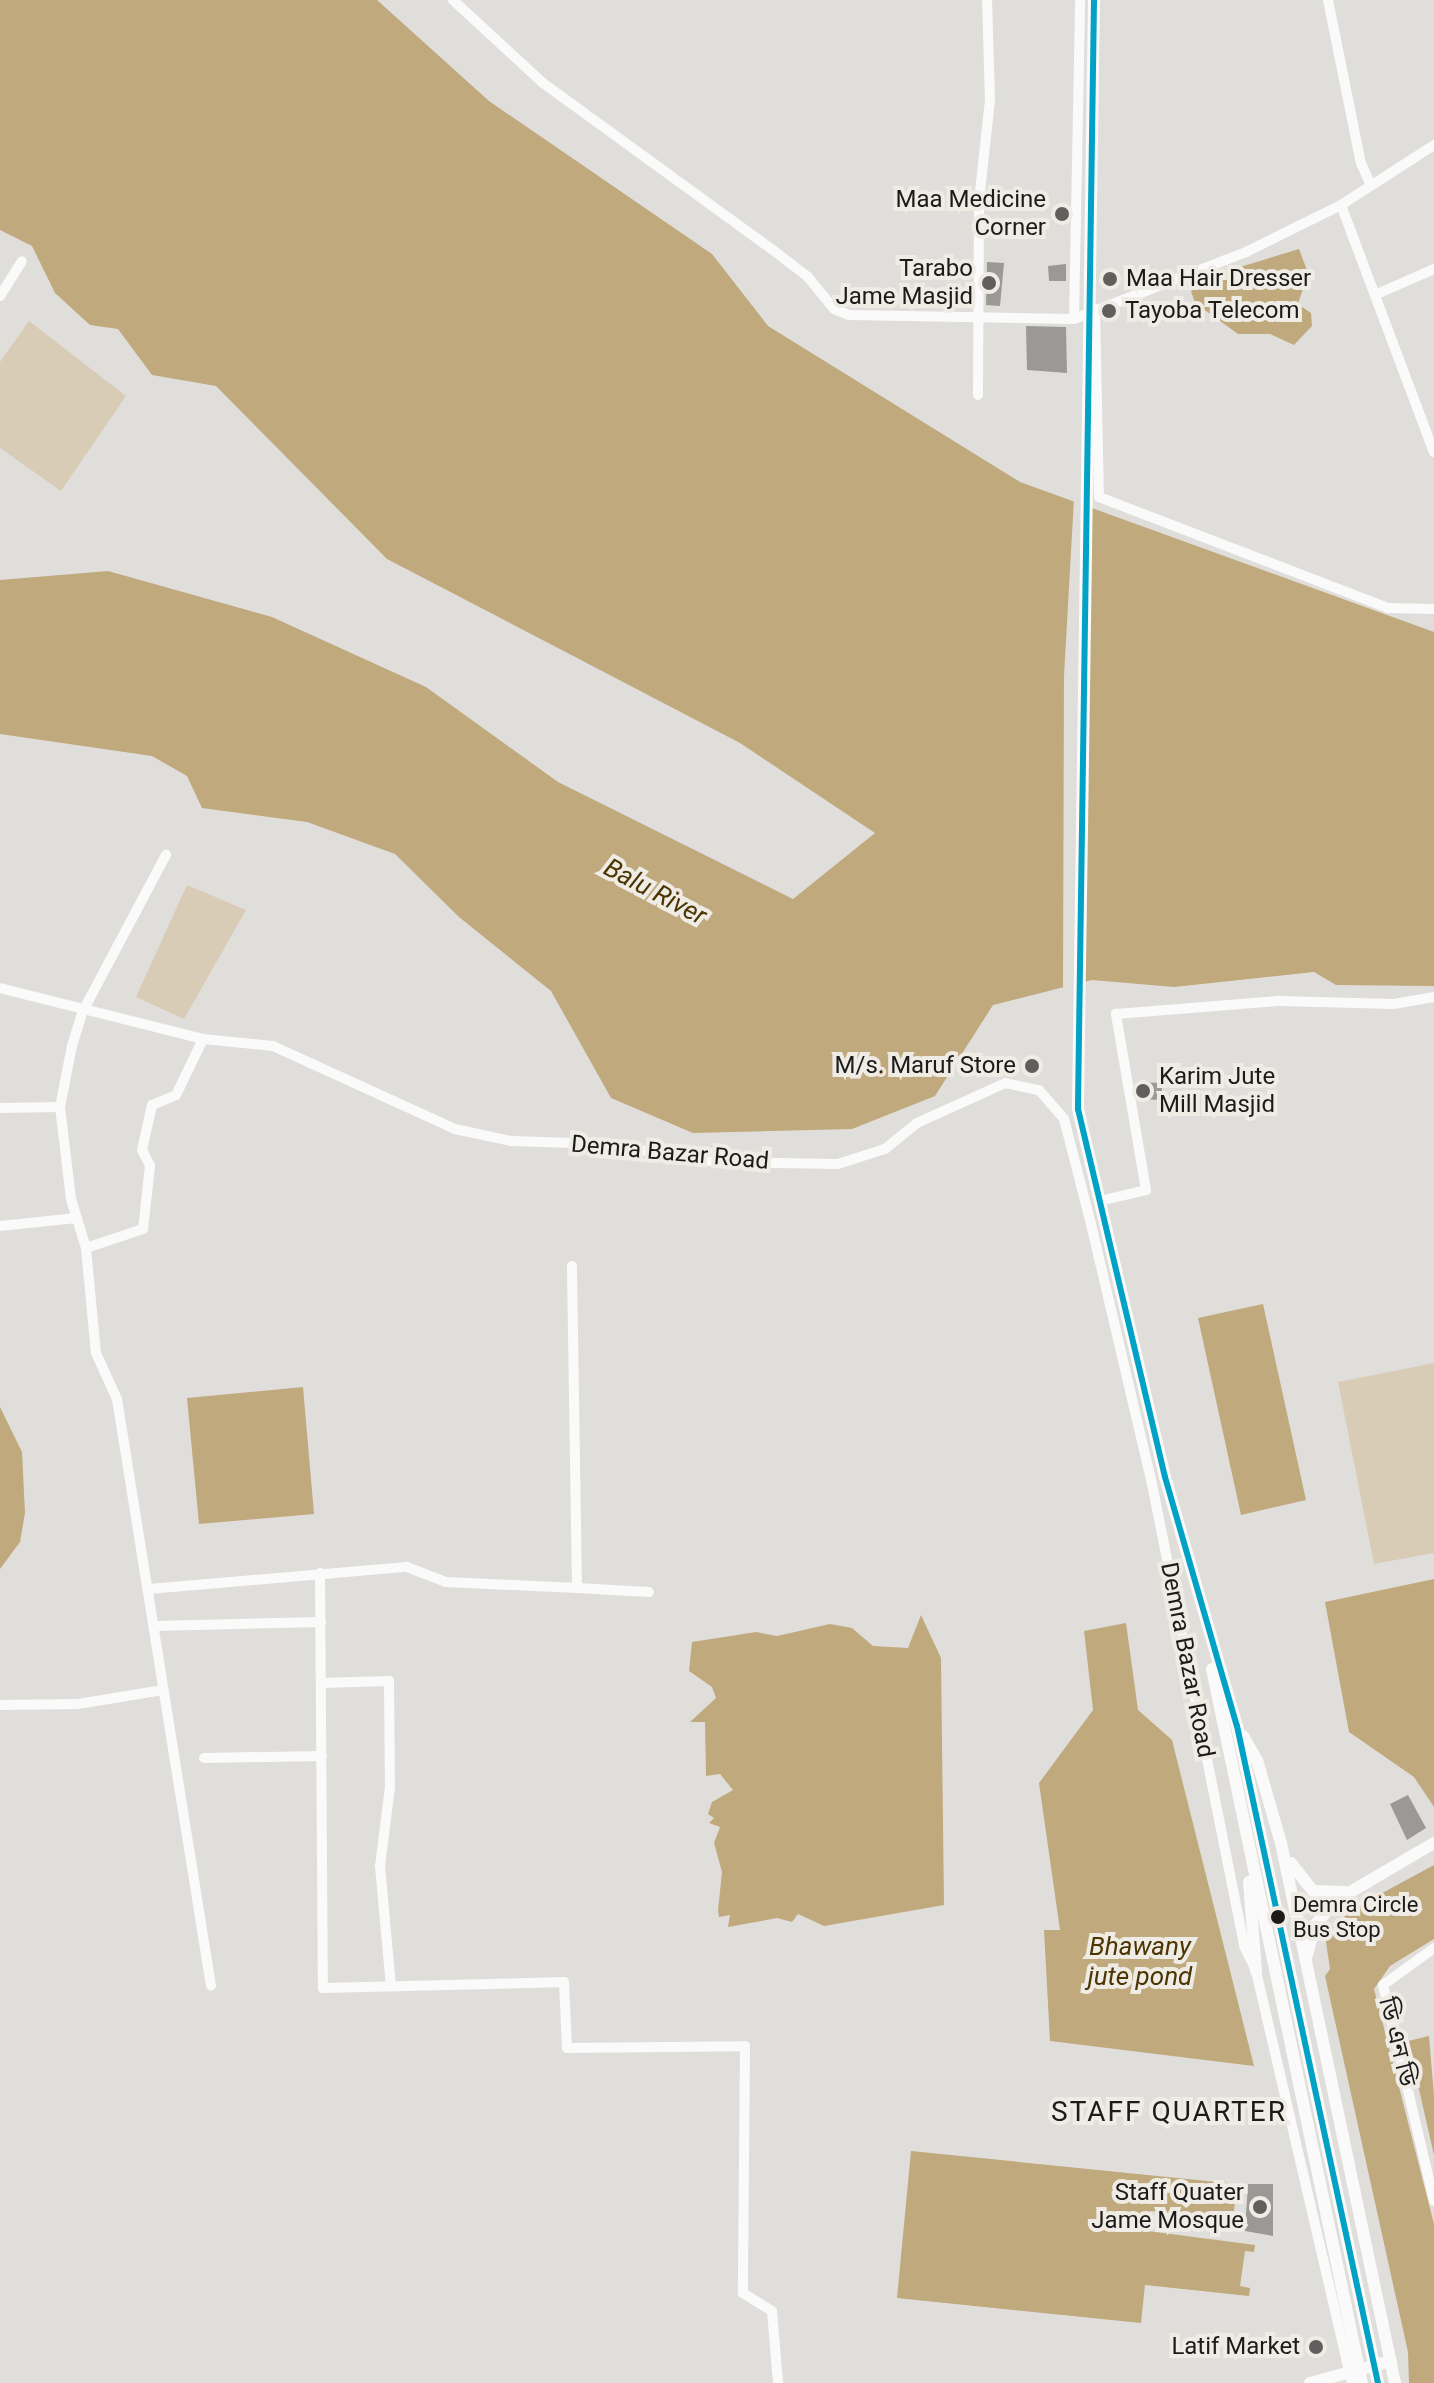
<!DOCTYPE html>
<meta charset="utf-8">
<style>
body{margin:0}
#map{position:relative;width:1434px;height:2383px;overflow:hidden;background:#e0dedb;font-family:Roboto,"Noto Sans Bengali",sans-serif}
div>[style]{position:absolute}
.green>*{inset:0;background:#d9ccb6}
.water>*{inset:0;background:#c0a97d}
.pier>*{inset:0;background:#e0dedb}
.building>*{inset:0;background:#9a9996}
.minor>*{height:10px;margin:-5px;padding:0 5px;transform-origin:5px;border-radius:5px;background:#fafafa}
.major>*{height:12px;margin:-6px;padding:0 6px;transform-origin:6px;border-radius:6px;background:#fafafa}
.bus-1>*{height:6px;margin:-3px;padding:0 3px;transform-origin:3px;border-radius:3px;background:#01a2c5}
.dots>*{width:22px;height:22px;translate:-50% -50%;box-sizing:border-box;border:4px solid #efece6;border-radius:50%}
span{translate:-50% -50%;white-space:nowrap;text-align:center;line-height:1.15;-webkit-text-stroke:8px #efece6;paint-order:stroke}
.bus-label{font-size:22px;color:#1d1b19}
.left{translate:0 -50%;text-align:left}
.poi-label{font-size:24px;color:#1d1b19}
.right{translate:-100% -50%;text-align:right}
.street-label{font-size:24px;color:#1d1b19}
.water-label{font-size:26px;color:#4c3500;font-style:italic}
.quarter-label{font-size:28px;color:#1d1b19;letter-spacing:2px}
</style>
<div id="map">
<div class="green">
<i style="clip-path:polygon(29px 321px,126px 396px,61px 491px,0 448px,0 362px)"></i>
<i style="clip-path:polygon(187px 885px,246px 910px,184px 1019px,136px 997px)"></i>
<i style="clip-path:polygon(1434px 1363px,1434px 1553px,1374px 1564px,1338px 1382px)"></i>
</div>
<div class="water">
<i style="clip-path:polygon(0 0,377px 0,489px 101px,712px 254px,768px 326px,1020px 482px,1434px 632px,1434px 986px,1336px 985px,1314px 972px,1174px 987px,1092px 980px,993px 1005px,935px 1096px,852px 1129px,693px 1133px,611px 1098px,551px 991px,459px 917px,395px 854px,307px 822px,202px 808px,187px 776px,152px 756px,0 734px,0 580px,108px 571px,272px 617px,426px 687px,558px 782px,793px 899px,875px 833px,740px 743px,387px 559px,216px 386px,152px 375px,118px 329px,90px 325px,55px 293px,32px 246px,0 230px)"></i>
<i style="clip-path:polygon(1299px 249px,1308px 273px,1298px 304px,1311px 313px,1312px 326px,1294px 345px,1270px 334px,1238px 334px,1195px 303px,1191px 291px,1214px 275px)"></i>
<i style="clip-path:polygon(1263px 1304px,1306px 1500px,1241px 1515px,1198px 1318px)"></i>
<i style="clip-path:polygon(303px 1387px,314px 1514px,199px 1524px,187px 1398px)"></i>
<i style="clip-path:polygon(0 1407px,22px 1452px,25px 1513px,20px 1542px,0 1569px)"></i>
<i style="clip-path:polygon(1434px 1579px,1434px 1807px,1414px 1777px,1349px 1732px,1325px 1602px)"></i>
<i style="clip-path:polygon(921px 1615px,941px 1658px,944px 1905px,824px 1926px,798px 1914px,792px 1922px,777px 1918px,728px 1927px,730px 1915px,719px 1917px,718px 1910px,722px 1872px,714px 1843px,720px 1827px,709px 1823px,714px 1818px,708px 1814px,712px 1802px,733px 1790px,720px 1774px,706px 1776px,705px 1722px,690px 1722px,716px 1698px,712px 1687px,689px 1671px,692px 1642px,756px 1632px,777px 1636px,830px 1624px,852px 1628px,873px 1646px,908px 1648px)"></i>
<i style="clip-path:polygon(1126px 1623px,1138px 1710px,1172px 1740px,1254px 2066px,1050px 2041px,1044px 1930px,1060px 1930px,1039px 1783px,1093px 1710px,1084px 1631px)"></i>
<i style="clip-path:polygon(1434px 1865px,1434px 1939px,1390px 1966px,1374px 1989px,1434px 2224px,1434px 2383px,1409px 2383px,1408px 2352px,1325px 1976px,1330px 1969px,1326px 1942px,1329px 1931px,1351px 1910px)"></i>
<i style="clip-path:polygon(1429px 2036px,1434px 2096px,1434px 2155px,1408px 2041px)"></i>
<i style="clip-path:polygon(911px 2151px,1237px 2184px,1233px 2219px,1150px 2211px,1148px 2231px,1255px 2245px,1254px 2252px,1245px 2251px,1240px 2286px,1250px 2288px,1249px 2296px,1145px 2285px,1141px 2323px,897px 2298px)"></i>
</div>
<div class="pier">
<i style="clip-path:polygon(1074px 498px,1089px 503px,1080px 987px,1063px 990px,1064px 676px)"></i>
</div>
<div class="building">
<i style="clip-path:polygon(987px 262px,1004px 263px,1000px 306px,986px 305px)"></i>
<i style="clip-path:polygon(1066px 264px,1066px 281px,1049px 281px,1048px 266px)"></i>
<i style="clip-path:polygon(1026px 326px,1066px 327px,1067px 373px,1027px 370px)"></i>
<i style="clip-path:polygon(1136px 1082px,1163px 1083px,1160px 1100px,1139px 1099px)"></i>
<i style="clip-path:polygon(1408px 1795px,1426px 1828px,1407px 1840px,1390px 1804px)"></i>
<i style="clip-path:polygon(1248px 2184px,1273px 2184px,1273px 2236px,1245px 2231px)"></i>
</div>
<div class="minor">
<i style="left:453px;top:0;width:122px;rotate:42.7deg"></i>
<i style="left:543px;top:83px;width:284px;rotate:36deg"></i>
<i style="left:773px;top:250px;width:44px;rotate:37.6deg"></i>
<i style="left:808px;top:277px;width:41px;rotate:50.9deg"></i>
<i style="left:834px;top:309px;width:16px;rotate:22deg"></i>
<i style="left:849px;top:315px;width:225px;rotate:1deg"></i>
<i style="left:1074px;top:319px;width:185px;rotate:-21.3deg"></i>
<i style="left:1246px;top:252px;width:106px;rotate:-26.3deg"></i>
<i style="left:1341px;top:205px;width:111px;rotate:-32.8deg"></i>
<i style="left:1328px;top:0;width:166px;rotate:78.6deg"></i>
<i style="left:1361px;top:163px;width:24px;rotate:66deg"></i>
<i style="left:1341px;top:205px;width:264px;rotate:69.4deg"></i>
<i style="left:1377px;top:294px;width:62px;rotate:-23.7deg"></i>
<i style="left:0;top:296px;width:41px;rotate:-57.8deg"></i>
<i style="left:1095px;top:309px;width:188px;rotate:88.8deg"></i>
<i style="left:1099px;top:497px;width:310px;rotate:21deg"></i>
<i style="left:1388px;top:608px;width:46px;rotate:1.2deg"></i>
<i style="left:1074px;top:319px;width:319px;rotate:-88.9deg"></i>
<i style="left:978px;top:395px;width:194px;rotate:-89.7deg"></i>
<i style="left:979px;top:201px;width:102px;rotate:-83.8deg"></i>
<i style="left:990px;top:100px;width:100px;rotate:-91.7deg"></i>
<i style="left:0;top:988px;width:209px;rotate:14.1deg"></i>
<i style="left:203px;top:1039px;width:70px;rotate:5.7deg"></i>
<i style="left:273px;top:1046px;width:200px;rotate:24.5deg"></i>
<i style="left:455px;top:1129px;width:57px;rotate:12.1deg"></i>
<i style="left:511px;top:1141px;width:92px;rotate:1.9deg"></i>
<i style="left:603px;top:1144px;width:113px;rotate:9.1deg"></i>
<i style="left:715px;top:1162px;width:123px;rotate:0.9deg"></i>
<i style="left:838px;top:1164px;width:49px;rotate:-17.7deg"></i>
<i style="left:885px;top:1149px;width:41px;rotate:-39.1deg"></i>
<i style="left:917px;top:1123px;width:97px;rotate:-24.4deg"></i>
<i style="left:1005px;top:1083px;width:35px;rotate:12deg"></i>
<i style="left:1039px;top:1090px;width:38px;rotate:49deg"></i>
<i style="left:1064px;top:1119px;width:108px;rotate:75.6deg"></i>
<i style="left:1091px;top:1224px;width:267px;rotate:76.8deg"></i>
<i style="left:1152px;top:1484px;width:471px;rotate:78.7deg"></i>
<i style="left:1244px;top:1946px;width:28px;rotate:64deg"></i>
<i style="left:1256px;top:1971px;width:423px;rotate:76.9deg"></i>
<i style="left:203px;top:1039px;width:62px;rotate:115.7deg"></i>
<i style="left:176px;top:1095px;width:26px;rotate:157deg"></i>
<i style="left:152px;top:1105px;width:46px;rotate:102.5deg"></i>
<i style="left:142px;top:1150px;width:18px;rotate:63deg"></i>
<i style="left:150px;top:1166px;width:63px;rotate:96.3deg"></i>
<i style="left:143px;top:1229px;width:60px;rotate:161.6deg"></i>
<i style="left:86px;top:1248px;width:105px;rotate:84.6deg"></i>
<i style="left:96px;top:1353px;width:51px;rotate:65.5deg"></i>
<i style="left:117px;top:1399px;width:594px;rotate:80.9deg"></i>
<i style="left:0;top:1108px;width:60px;rotate:-1deg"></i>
<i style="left:1108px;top:1199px;width:39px;rotate:-13deg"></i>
<i style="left:1146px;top:1190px;width:179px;rotate:-99.7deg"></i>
<i style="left:1116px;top:1014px;width:164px;rotate:-4.6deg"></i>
<i style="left:1279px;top:1001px;width:115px;rotate:1.5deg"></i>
<i style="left:1394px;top:1004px;width:41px;rotate:-9.9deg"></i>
<i style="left:0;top:1226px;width:77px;rotate:-5.9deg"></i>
<i style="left:86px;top:1248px;width:51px;rotate:-107deg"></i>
<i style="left:71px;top:1199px;width:93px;rotate:-96.8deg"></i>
<i style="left:60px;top:1107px;width:62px;rotate:-78.9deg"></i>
<i style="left:72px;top:1046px;width:37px;rotate:-73deg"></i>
<i style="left:83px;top:1011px;width:177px;rotate:-62deg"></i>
<i style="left:320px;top:1573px;width:415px;rotate:89.6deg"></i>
<i style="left:323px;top:1988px;width:241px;rotate:-1.4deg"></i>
<i style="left:564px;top:1982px;width:66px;rotate:87.4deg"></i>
<i style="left:567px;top:2048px;width:178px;rotate:-0.6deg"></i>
<i style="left:745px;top:2046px;width:247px;rotate:90.5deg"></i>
<i style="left:743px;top:2293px;width:34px;rotate:32deg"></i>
<i style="left:772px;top:2311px;width:72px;rotate:85.2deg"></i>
<i style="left:577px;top:1588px;width:72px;rotate:3.2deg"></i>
<i style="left:149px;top:1589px;width:259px;rotate:-4.9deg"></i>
<i style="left:407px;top:1567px;width:42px;rotate:21deg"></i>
<i style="left:446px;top:1582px;width:131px;rotate:2.6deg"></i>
<i style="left:577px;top:1588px;width:322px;rotate:-90.9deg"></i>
<i style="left:154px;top:1626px;width:167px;rotate:-1.4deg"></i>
<i style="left:321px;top:1683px;width:68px;rotate:-1.7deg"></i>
<i style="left:389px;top:1681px;width:106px;rotate:89.5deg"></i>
<i style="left:390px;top:1787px;width:80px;rotate:97.2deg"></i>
<i style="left:380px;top:1866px;width:121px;rotate:84.8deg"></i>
<i style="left:0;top:1705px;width:78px;rotate:-0.7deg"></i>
<i style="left:78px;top:1704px;width:86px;rotate:-9.4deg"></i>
<i style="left:204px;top:1758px;width:118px;rotate:-1deg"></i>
<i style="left:1434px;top:1948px;width:63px;rotate:144deg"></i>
<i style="left:1383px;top:1985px;width:222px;rotate:76.7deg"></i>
</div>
<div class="major">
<i style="left:1094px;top:0;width:1109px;rotate:90.83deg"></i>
<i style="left:1078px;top:1109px;width:378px;rotate:76.7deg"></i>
<i style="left:1165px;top:1477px;width:259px;rotate:73.9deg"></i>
<i style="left:1237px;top:1726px;width:672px;rotate:77.89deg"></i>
<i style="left:1212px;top:1669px;width:730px;rotate:78.14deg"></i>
<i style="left:1243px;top:1736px;width:28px;rotate:60deg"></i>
<i style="left:1257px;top:1760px;width:86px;rotate:73.9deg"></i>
<i style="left:1281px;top:1843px;width:552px;rotate:78.08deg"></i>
<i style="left:1291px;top:1863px;width:36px;rotate:52deg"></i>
<i style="left:1313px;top:1891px;width:32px;rotate:2deg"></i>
<i style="left:1249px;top:1882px;width:89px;rotate:85.5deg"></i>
<i style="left:1307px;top:1955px;width:31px;rotate:-75deg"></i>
<i style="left:1315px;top:1925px;width:31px;rotate:-50deg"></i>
<i style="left:1335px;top:1901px;width:115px;rotate:-30.4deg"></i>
<i style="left:1310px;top:2383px;width:84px;rotate:-15.2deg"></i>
</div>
<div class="bus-1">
<i style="left:1094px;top:0;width:1109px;rotate:90.83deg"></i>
<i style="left:1078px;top:1109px;width:378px;rotate:76.7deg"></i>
<i style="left:1165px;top:1477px;width:259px;rotate:73.9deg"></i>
<i style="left:1237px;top:1726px;width:672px;rotate:77.89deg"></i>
</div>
<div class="dots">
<i style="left:1062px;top:214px;background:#615f5d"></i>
<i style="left:1110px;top:279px;background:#615f5d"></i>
<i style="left:989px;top:283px;background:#615f5d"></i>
<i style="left:1109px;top:311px;background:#615f5d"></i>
<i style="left:1032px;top:1066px;background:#615f5d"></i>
<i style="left:1143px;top:1091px;background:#615f5d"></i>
<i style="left:1278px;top:1917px;background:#1d1b19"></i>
<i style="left:1260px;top:2207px;background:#615f5d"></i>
<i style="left:1316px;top:2347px;background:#615f5d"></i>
</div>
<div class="bus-label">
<span class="left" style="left:1293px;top:1917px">Demra Circle<br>Bus Stop</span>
</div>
<div class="poi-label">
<span class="right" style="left:1046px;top:214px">Maa Medicine<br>Corner</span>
<span class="right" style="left:973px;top:283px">Tarabo<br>Jame Masjid</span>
<span class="left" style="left:1126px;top:279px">Maa Hair Dresser</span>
<span class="left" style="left:1125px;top:311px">Tayoba Telecom</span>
<span class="right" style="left:1016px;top:1066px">M/s. Maruf Store</span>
<span class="left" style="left:1159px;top:1091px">Karim Jute<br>Mill Masjid</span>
<span class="right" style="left:1244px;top:2207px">Staff Quater<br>Jame Mosque</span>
<span class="right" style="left:1300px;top:2347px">Latif Market</span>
</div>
<div class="street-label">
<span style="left:670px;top:1153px;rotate:5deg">Demra Bazar Road</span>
<span style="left:1187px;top:1660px;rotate:79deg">Demra Bazar Road</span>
<span style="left:1397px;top:2042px;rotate:76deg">ডি এন ডি</span>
</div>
<div class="water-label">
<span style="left:655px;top:892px;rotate:28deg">Balu River</span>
<span style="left:1140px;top:1962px">Bhawany<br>jute pond</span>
</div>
<div class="quarter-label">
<span style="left:1169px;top:2112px">STAFF QUARTER</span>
</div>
</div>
